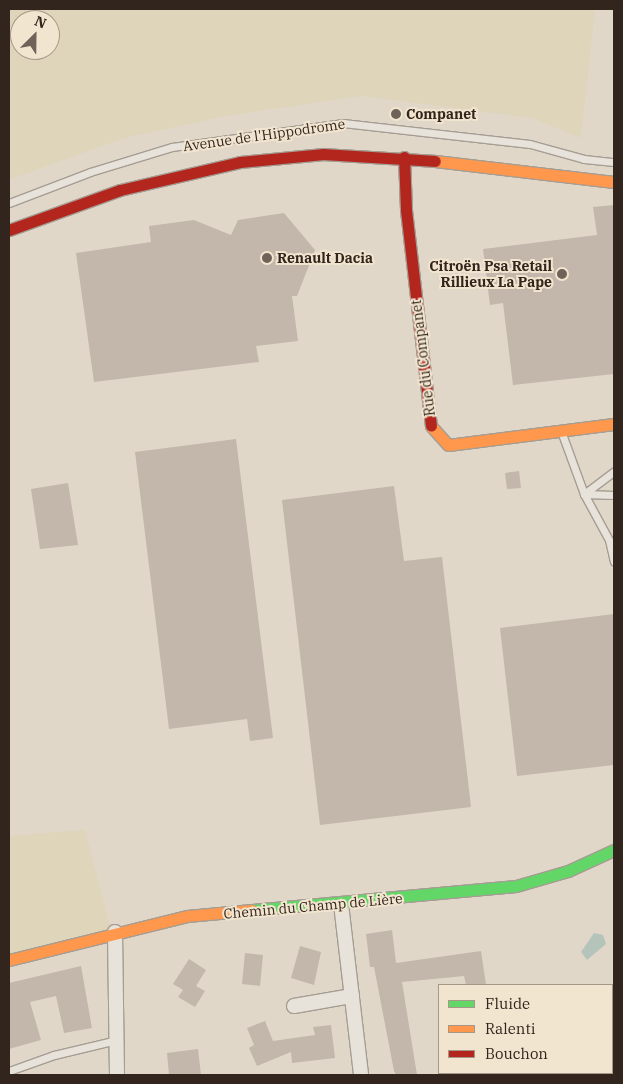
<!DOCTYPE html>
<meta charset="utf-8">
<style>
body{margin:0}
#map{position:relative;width:623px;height:1084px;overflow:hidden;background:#e0d7c9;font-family:"IBM Plex Serif",serif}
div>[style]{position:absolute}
.farmland>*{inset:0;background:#dfd5ba}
.water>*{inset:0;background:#b5c4ba}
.building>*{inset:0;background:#c3b6ab}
.roads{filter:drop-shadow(1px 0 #a59d93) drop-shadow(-1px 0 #a59d93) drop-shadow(0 1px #a59d93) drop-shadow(0 -1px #a59d93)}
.lane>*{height:7px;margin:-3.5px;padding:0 3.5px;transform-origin:3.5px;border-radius:3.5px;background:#e8e3da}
.street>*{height:14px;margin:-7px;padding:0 7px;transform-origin:7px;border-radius:7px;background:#e8e3da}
.fast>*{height:11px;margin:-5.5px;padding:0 5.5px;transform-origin:5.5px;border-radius:5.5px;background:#63d668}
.slow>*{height:11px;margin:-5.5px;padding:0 5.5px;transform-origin:5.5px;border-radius:5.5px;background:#ff974d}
.jam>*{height:11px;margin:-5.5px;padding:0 5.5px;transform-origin:5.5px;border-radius:5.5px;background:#b3261e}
.dots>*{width:14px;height:14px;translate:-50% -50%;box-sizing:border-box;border:2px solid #f2e5cf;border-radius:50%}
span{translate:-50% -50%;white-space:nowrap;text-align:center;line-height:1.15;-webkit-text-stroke:4px #f2e5cf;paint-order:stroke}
.poi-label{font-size:14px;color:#32251d;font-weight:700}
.left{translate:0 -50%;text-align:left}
.right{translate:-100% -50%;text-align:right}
.street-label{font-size:14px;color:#32251d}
.frame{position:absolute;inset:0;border:10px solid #32251d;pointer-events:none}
.legend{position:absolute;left:438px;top:984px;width:175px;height:90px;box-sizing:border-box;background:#f2e5cf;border:1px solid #a59888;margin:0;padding:6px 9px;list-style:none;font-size:15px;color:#32251d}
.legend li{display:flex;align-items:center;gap:10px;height:25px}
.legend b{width:25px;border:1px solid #a59888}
.north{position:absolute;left:10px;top:10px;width:50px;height:50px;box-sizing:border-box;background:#f2e5cf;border:1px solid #a59888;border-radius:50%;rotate:23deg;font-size:14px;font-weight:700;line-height:20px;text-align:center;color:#32251d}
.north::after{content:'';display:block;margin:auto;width:18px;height:22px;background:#6f6359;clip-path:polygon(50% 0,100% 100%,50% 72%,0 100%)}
</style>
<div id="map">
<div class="farmland">
<i style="clip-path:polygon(evenodd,9px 9px,595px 9px,581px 138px,532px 118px,361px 96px,226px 116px,124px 138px,9px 180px,9px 9px,20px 20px,50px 20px,50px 50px,20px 50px,20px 20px)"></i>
<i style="clip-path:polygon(85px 830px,111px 930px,9px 954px,9px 836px)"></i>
</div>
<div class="water">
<i style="clip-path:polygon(594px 933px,603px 935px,606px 944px,587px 960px,581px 952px)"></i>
</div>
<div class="building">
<i style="clip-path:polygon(614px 205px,614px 374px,513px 385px,503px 303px,490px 305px,483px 249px,597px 235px,593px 207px)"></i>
<i style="clip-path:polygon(284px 213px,315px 250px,297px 296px,292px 296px,298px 341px,256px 346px,259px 362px,94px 382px,76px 253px,151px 242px,149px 226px,194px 220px,231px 235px,238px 220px)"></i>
<i style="clip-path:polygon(236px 439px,273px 738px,250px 741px,247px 719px,169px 729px,135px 452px)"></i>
<i style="clip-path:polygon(519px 471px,521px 488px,507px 489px,505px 473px)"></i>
<i style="clip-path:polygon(68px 483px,78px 545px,40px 549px,31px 489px)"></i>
<i style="clip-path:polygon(394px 486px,404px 561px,442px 557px,471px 807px,320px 825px,282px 500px)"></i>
<i style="clip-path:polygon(614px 614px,614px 765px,517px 776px,500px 628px)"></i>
<i style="clip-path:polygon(392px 930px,396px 963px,481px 951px,486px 985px,466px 985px,464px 976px,402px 982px,417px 1075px,396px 1075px,394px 1071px,374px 967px,370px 967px,366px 934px)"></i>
<i style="clip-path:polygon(300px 946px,321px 952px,314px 985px,291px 978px)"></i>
<i style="clip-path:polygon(245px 953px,263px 955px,260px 986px,242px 984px)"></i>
<i style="clip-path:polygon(189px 959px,206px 970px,196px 986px,205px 991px,195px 1007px,178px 997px,183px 990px,173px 984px)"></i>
<i style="clip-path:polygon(81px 966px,92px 1028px,64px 1033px,56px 996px,30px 1002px,41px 1040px,9px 1049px,9px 983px)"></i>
<i style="clip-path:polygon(265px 1021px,273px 1041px,315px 1035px,313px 1027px,331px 1025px,335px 1058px,292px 1063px,291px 1052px,257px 1066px,249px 1048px,254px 1045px,247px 1028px)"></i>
<i style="clip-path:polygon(198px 1049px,201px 1075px,169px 1075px,167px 1053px)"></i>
</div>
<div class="roads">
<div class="lane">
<i style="left:9px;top:203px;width:87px;rotate:-20.9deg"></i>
<i style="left:90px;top:172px;width:86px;rotate:-17deg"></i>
<i style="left:172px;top:147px;width:173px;rotate:-8deg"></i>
<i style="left:343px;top:123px;width:188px;rotate:6.4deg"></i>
<i style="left:530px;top:144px;width:56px;rotate:15.5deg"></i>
<i style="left:584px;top:159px;width:30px;rotate:6deg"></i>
<i style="left:561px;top:431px;width:67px;rotate:69.9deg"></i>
<i style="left:584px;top:494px;width:52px;rotate:61.5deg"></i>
<i style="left:609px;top:540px;width:22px;rotate:77deg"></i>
<i style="left:584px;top:494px;width:38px;rotate:-37deg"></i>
<i style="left:584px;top:494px;width:30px;rotate:2deg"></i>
<i style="left:9px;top:1071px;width:48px;rotate:-19.6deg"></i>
<i style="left:54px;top:1055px;width:65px;rotate:-13.4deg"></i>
</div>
<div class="street">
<i style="left:341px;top:904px;width:172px;rotate:83.3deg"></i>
<i style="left:115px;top:932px;width:143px;rotate:89.2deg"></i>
<i style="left:294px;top:1006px;width:59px;rotate:-9.8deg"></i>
</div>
<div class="fast">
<i style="left:252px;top:910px;width:265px;rotate:-5.2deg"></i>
<i style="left:516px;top:886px;width:54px;rotate:-16.1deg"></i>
<i style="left:568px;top:871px;width:51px;rotate:-24.5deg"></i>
</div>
<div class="slow">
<i style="left:435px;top:161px;width:180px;rotate:6.7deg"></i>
<i style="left:431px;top:426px;width:25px;rotate:48deg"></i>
<i style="left:448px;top:445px;width:167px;rotate:-7.2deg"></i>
<i style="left:9px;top:960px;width:183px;rotate:-13.9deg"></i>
<i style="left:187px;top:916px;width:65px;rotate:-5.3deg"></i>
</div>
<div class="jam">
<i style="left:404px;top:157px;width:53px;rotate:87.8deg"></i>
<i style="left:406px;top:210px;width:217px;rotate:83.4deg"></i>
<i style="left:9px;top:230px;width:118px;rotate:-19.8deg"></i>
<i style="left:120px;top:190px;width:123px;rotate:-13.1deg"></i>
<i style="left:240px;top:162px;width:84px;rotate:-5.4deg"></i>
<i style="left:324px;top:154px;width:111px;rotate:3.6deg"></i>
</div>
</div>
<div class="dots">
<i style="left:396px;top:114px;background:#6f6359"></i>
<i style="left:267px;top:258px;background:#6f6359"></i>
<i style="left:562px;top:274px;background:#6f6359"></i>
</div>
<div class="poi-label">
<span class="left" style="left:406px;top:114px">Companet</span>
<span class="left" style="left:277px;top:258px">Renault Dacia</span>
<span class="right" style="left:552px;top:274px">Citroën Psa Retail<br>Rillieux La Pape</span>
</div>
<div class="street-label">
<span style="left:264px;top:135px;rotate:-8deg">Avenue de l'Hippodrome</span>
<span style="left:423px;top:358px;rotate:-97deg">Rue du Companet</span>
<span style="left:313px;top:906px;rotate:-5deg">Chemin du Champ de Lière</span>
</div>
<div class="frame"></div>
<ul class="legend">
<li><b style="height:6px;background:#63d668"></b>Fluide</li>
<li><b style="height:6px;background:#ff974d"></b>Ralenti</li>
<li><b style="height:6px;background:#b3261e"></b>Bouchon</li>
</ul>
<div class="north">N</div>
</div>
